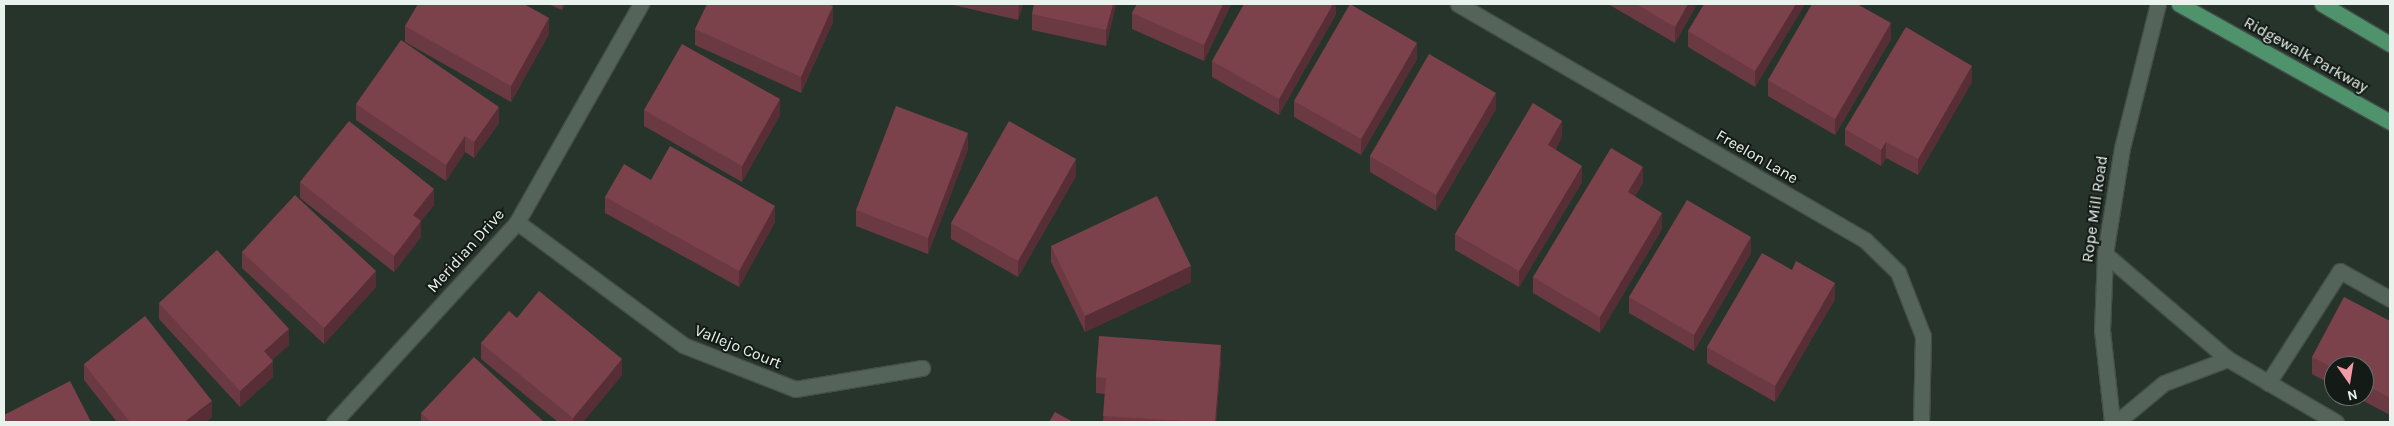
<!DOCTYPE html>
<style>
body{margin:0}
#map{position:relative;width:2394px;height:426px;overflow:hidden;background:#27342b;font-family:Karla,sans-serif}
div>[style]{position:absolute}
.roads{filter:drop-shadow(1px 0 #434f48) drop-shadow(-1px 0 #434f48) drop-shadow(0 1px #434f48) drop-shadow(0 -1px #434f48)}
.minor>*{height:15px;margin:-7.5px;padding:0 7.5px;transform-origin:7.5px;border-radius:7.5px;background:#55645a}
.major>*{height:15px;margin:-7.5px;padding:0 7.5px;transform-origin:7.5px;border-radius:7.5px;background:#4f936d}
.wall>*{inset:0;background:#6b3941}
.shaded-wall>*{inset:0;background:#572e35}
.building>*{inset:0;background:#7c424c}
span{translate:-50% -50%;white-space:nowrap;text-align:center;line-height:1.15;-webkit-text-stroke:4px #141a16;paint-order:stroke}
.street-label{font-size:16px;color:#e9f2ec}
.frame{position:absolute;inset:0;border:5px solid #e9f2ec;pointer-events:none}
.north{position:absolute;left:2324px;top:356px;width:50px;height:50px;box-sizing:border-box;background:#141a16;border:1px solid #69706c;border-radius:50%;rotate:167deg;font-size:14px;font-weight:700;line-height:20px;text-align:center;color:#e9f2ec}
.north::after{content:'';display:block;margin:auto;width:18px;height:22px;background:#f39aa7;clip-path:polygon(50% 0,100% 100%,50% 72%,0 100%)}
</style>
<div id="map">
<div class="roads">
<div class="minor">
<i style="left:1458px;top:4px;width:470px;rotate:30.1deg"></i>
<i style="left:1865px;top:240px;width:46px;rotate:44.1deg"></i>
<i style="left:1898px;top:272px;width:69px;rotate:68.7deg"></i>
<i style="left:1923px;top:336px;width:86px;rotate:91.3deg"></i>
<i style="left:517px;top:222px;width:207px;rotate:36.5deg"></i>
<i style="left:683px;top:345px;width:120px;rotate:21.4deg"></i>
<i style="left:795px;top:389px;width:129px;rotate:-9.4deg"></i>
<i style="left:2105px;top:254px;width:162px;rotate:40.5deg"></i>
<i style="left:2228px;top:359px;width:125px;rotate:30.3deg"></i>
<i style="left:2268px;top:383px;width:133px;rotate:-57.3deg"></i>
<i style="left:2340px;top:271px;width:57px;rotate:29.2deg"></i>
<i style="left:334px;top:422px;width:271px;rotate:-47.5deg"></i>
<i style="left:517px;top:222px;width:251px;rotate:-60.4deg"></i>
<i style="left:2112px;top:422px;width:93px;rotate:-96.2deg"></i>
<i style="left:2102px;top:330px;width:76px;rotate:-87.7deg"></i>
<i style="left:2105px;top:254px;width:107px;rotate:-80.9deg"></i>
<i style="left:2122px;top:148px;width:148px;rotate:-76deg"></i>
<i style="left:2117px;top:422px;width:61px;rotate:-39.7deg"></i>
<i style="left:2164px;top:383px;width:68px;rotate:-20.6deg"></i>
</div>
<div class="major">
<i style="left:2179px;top:4px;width:242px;rotate:29.2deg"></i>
<i style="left:2322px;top:4px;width:79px;rotate:30.5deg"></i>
</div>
</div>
<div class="wall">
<i style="clip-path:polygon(548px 4px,565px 4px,562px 10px)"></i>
<i style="clip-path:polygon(949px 4px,1023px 4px,1018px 20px)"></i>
<i style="clip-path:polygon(1116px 4px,1106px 46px,1032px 30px,1032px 14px)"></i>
<i style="clip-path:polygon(1137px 4px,1231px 4px,1204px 61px,1132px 29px,1132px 13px)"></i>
<i style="clip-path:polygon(1336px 4px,1336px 14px,1279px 115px,1212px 77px,1212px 61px)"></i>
<i style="clip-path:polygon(1608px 4px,1697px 4px,1675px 43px)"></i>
<i style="clip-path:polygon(1805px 4px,1755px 87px,1688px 47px,1688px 31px)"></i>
<i style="clip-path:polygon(833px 22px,801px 93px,695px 45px,695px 29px)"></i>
<i style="clip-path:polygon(405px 26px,549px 34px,511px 102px,405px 42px)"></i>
<i style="clip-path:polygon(1891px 39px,1835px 135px,1768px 96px,1768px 80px)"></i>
<i style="clip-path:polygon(1417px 59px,1361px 155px,1294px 117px,1294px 101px)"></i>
<i style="clip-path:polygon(1972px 82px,1918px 175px,1886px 158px,1881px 166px,1845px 145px,1845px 129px)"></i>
<i style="clip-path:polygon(356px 104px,499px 123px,474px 158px,465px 152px,446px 181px,356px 120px)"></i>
<i style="clip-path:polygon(1496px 109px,1436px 211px,1370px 172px,1370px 156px)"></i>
<i style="clip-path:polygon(644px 110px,780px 115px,742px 182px,644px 126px)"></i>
<i style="clip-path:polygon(1562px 137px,1555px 150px,1582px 182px,1519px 287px,1455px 250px,1455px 234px)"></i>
<i style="clip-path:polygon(968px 149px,928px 254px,856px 226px,856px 210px)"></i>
<i style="clip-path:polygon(1076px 176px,1018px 277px,951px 239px,951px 223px)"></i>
<i style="clip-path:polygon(651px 180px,775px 222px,739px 287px,605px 213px,605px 197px)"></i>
<i style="clip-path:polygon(300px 182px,434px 205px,421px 221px,421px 237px,394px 272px,300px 198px)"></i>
<i style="clip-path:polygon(1643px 183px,1635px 196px,1662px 229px,1600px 333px,1533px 293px,1533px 277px)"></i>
<i style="clip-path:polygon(1051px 246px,1191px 282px,1085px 332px,1051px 262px)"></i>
<i style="clip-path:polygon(242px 252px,376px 287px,324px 344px,242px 268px)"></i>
<i style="clip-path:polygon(1751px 253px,1694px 351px,1629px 313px,1629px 297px)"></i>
<i style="clip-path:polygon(1835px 299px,1775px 402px,1707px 363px,1707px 347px)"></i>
<i style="clip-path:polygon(159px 303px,289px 345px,272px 360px,273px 377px,240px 407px,159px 319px)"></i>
<i style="clip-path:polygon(517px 318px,622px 375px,583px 422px,558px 422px,481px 359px,481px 343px)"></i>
<i style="clip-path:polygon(2390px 321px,2390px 415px,2354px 396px,2364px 396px,2364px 366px,2334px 366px,2334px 386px,2312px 374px,2312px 357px)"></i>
<i style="clip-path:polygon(1221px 361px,1216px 422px,1103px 422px,1105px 394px,1096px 393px,1096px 377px)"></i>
<i style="clip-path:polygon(84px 364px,212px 417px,205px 422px,117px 422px,84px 380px)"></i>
<i style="clip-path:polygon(421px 413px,544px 422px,421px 422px)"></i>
</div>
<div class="shaded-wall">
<i style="clip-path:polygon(562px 4px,565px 4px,562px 10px)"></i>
<i style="clip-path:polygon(1019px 4px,1023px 4px,1018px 20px)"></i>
<i style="clip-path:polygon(1113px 4px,1116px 4px,1106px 46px,1106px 30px)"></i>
<i style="clip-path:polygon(1223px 4px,1231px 4px,1204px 61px,1204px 45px)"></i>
<i style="clip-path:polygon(1333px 4px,1336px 4px,1336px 14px,1279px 115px,1279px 99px)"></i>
<i style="clip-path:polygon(1688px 4px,1697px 4px,1675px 43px,1675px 27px)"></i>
<i style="clip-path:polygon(1796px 4px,1805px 4px,1755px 87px,1755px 71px)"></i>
<i style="clip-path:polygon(833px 6px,833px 22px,801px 93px,801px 77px)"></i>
<i style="clip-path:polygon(549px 18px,549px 34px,511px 102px,511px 86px)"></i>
<i style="clip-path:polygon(1891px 23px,1891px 39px,1835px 135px,1835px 119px)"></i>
<i style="clip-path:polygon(1417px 43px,1417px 59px,1361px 155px,1361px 139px)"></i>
<i style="clip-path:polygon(1972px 66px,1972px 82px,1918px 175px,1918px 159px)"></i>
<i style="clip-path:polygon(1496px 93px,1496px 109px,1436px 211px,1436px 195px)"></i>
<i style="clip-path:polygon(780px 99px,780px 115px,742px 182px,742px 166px)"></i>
<i style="clip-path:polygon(499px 107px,499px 123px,474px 158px,474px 142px)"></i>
<i style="clip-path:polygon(1562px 121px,1562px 137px,1548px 161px,1548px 145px)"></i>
<i style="clip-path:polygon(968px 133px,968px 149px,928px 254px,928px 238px)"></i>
<i style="clip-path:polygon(465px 136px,465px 152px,446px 181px,446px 165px)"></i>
<i style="clip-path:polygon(1886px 142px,1886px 158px,1881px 166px,1881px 150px)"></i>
<i style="clip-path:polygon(1076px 159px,1076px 176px,1018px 277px,1018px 261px)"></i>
<i style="clip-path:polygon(1582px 166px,1582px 182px,1519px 287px,1519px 271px)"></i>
<i style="clip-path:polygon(1643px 167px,1643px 183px,1628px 208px,1628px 192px)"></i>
<i style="clip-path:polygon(434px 189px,434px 205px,413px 231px,413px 215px)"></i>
<i style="clip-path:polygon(775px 206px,775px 222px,739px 287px,739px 271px)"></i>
<i style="clip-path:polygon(1662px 213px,1662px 229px,1600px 333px,1600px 317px)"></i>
<i style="clip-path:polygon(421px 221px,421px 237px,394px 272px,394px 256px)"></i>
<i style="clip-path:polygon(1751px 237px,1751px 253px,1694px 351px,1694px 335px)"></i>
<i style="clip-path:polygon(1191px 266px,1191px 282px,1085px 332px,1085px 316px)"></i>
<i style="clip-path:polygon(376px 271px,376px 287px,324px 344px,324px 328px)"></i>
<i style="clip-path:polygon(1835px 283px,1835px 299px,1775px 402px,1775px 386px)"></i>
<i style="clip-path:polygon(289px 329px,289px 345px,264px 367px,264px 351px)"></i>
<i style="clip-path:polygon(1221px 345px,1221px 361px,1216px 422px,1215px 422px)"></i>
<i style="clip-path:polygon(622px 359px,622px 375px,583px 422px,573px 422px,573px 418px)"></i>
<i style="clip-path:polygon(273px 361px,273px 377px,240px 407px,240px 391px)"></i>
<i style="clip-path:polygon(212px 401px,212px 417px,205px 422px,185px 422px)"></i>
</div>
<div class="building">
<i style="clip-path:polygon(418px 4px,524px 4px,549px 18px,511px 86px,405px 26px)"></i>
<i style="clip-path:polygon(707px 4px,828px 4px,833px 6px,801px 77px,695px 29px)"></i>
<i style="clip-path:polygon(1034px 4px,1113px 4px,1106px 30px,1032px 14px)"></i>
<i style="clip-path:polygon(1137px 4px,1223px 4px,1204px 45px,1132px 13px)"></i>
<i style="clip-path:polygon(1244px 4px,1333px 4px,1279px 99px,1212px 61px)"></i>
<i style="clip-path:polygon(1350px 4px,1417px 43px,1361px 139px,1294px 101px)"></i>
<i style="clip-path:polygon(1636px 4px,1688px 4px,1675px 27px)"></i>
<i style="clip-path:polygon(1704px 4px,1796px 4px,1755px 71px,1688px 31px)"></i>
<i style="clip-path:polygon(1812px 4px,1857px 4px,1891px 23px,1835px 119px,1768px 80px)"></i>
<i style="clip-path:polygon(1906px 27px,1972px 66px,1918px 159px,1886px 142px,1881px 150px,1845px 129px)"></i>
<i style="clip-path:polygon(401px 40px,499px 107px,474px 142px,465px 136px,446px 165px,356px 104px)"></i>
<i style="clip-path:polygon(682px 44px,780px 99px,742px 166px,644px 110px)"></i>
<i style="clip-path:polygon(1429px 54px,1496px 93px,1436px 195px,1370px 156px)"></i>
<i style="clip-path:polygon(1533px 103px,1562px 121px,1548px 145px,1582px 166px,1519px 271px,1455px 234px)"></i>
<i style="clip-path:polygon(896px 106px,968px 133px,928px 238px,856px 210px)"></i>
<i style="clip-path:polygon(349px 121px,434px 189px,413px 215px,421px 221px,394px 256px,300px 182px)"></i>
<i style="clip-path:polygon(1009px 121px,1076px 159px,1018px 261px,951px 223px)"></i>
<i style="clip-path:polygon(670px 146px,775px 206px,739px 271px,605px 197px,624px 164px,651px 180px)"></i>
<i style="clip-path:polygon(1611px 148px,1643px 167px,1628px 192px,1662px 213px,1600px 317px,1533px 277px)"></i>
<i style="clip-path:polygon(295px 195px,376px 271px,324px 328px,242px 252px)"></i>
<i style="clip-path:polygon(1157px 196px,1191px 266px,1085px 316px,1051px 246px)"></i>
<i style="clip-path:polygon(1687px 200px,1751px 237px,1694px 335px,1629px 297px)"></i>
<i style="clip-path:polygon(217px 250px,289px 329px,264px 351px,273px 361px,240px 391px,159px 303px)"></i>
<i style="clip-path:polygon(1762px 253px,1792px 270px,1796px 261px,1835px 283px,1775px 386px,1707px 347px)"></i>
<i style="clip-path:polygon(539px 291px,622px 359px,573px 418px,481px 343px,509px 311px,517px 318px)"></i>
<i style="clip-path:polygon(2344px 297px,2390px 321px,2390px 398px,2364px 384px,2364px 366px,2334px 366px,2334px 368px,2312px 357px)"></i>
<i style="clip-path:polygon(145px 316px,212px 401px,185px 421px,185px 422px,130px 422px,84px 364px)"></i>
<i style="clip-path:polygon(1099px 336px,1221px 345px,1215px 422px,1202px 422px,1103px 416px,1106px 378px,1096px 377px)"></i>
<i style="clip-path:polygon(474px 357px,544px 422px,431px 422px,421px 413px)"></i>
<i style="clip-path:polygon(70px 381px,91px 422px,5px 422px,4px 420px,4px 415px)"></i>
<i style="clip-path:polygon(1055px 412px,1073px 422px,1049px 422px)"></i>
</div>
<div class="street-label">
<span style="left:2306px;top:55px;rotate:29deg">Ridgewalk Parkway</span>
<span style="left:1757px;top:157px;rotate:30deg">Freelon Lane</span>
<span style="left:2095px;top:209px;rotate:-82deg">Rope Mill Road</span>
<span style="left:466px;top:251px;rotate:-48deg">Meridian Drive</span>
<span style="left:738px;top:347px;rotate:22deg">Vallejo Court</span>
</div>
<div class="frame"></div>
<div class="north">N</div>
</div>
